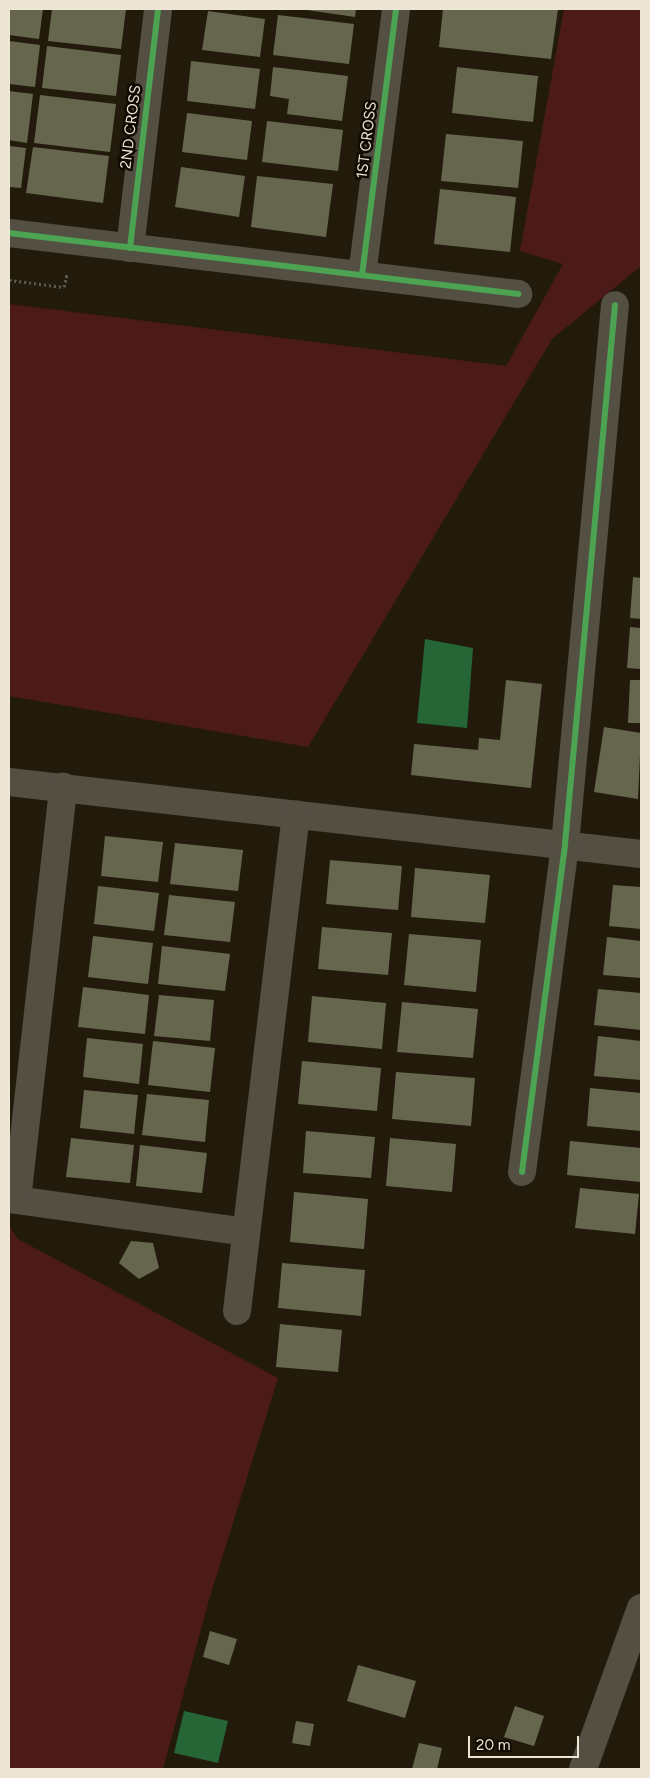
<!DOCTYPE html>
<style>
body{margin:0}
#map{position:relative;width:650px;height:1778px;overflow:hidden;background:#221b0b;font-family:Figtree,sans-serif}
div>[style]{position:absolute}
.green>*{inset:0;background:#4c1a18}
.water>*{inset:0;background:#256536}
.building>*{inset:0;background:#66664f}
.path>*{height:3px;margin-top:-1.5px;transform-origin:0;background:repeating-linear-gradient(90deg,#5d584d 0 2.5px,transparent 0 5px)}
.street>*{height:28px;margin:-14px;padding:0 14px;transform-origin:14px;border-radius:14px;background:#544f43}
.secondary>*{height:28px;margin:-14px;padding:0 14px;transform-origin:14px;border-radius:14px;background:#544f43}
.cycleway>*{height:6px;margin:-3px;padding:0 3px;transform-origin:3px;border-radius:3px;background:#4ca352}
span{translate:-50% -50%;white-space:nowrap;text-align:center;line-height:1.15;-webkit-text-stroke:5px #0f0a02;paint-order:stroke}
.street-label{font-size:15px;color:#ede6d5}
.frame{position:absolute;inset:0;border:10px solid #ede6d5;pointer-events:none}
.scale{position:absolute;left:468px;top:1736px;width:111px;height:22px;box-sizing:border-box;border:2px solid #ede6d5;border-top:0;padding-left:6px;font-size:15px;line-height:18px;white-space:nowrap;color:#ede6d5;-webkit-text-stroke:4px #0f0a02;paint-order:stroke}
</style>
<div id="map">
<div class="green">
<i style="clip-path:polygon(564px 9px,641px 9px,641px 266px,552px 339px,308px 747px,9px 696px,9px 304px,506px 366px,563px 264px,520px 251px)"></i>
<i style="clip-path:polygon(9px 1226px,18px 1239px,278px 1378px,209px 1600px,163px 1769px,9px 1769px)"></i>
</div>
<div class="water">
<i style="clip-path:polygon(425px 639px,473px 648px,467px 728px,417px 723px)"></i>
<i style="clip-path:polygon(184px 1711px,228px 1721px,218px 1763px,174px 1753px)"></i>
</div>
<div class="building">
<i style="clip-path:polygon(9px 9px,43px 9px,39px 39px,9px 35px)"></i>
<i style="clip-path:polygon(52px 9px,126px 9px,121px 49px,48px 41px)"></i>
<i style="clip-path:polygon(300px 9px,356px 9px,355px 17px)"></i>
<i style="clip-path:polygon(443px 9px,558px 9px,551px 59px,439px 47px)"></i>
<i style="clip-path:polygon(208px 11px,265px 19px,260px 57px,202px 50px)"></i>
<i style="clip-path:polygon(278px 15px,354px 24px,349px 64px,273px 55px)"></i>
<i style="clip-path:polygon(9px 41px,40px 45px,35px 87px,9px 84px)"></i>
<i style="clip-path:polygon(47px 46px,121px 55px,116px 96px,42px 88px)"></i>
<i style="clip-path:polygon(191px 61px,260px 69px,255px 109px,187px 101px)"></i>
<i style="clip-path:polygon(273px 67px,348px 76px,342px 121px,287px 114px,289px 99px,270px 96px)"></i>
<i style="clip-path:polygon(457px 67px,538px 76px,533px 122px,452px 113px)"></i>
<i style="clip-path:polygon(9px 91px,33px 94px,27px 143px,9px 140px)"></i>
<i style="clip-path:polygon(40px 95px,116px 104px,110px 152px,34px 143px)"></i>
<i style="clip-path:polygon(187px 113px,252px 121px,247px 160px,182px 152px)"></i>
<i style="clip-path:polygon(267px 121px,343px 130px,338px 171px,262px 162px)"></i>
<i style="clip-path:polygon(446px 134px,523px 141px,518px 188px,441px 181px)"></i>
<i style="clip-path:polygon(9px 146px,26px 148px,21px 188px,9px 187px)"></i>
<i style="clip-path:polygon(33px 147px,109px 156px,103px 203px,26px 193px)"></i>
<i style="clip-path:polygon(181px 167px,245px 176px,239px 217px,175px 207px)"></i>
<i style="clip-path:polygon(257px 176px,333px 184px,326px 237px,251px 227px)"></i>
<i style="clip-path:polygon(440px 189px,516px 197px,510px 252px,434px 244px)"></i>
<i style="clip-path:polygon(633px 577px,641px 578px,641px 619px,630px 618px)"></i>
<i style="clip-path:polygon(630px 627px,641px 628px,641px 669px,627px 668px)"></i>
<i style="clip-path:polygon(506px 680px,542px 684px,531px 788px,411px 775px,414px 744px,478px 750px,479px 738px,500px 740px)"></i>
<i style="clip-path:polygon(630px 680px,641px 680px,641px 723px,628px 723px)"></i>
<i style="clip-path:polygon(604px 727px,641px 733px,638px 799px,594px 792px)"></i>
<i style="clip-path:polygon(105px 836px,163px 842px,158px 882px,101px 876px)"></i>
<i style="clip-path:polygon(175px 843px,243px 850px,238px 891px,170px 884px)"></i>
<i style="clip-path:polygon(330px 860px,402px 866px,398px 910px,326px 904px)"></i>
<i style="clip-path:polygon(415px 868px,490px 875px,485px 923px,411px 917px)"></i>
<i style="clip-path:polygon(613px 885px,641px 887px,641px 929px,609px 926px)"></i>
<i style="clip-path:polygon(98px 886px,159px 893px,154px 931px,94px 924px)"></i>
<i style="clip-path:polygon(169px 895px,235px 902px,230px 942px,164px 935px)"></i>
<i style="clip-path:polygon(322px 927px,392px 933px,388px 975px,318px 969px)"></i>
<i style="clip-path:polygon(409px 934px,481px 940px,476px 992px,404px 985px)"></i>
<i style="clip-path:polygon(93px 936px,153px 943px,148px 984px,88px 977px)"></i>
<i style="clip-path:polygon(607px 937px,641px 941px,641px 978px,603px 975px)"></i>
<i style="clip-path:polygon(162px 946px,230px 954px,225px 991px,158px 984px)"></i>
<i style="clip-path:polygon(83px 987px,149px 995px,145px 1034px,78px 1027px)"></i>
<i style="clip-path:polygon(598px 989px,641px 993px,641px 1030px,594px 1025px)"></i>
<i style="clip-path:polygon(159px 995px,214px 1000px,210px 1041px,154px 1036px)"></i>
<i style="clip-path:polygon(312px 996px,386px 1003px,382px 1049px,308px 1042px)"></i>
<i style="clip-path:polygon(402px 1002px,478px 1009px,473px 1058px,397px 1052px)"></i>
<i style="clip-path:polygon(598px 1036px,641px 1041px,641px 1080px,594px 1076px)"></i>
<i style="clip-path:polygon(87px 1038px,143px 1044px,139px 1084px,83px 1077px)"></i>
<i style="clip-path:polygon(153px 1041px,215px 1048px,210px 1092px,148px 1085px)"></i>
<i style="clip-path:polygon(302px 1061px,381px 1068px,377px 1111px,298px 1104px)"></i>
<i style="clip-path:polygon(396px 1072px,475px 1078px,471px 1126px,392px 1119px)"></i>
<i style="clip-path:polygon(590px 1088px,641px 1093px,641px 1131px,587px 1126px)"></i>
<i style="clip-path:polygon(84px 1090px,138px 1095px,134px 1134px,80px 1128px)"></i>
<i style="clip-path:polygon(147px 1094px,209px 1100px,205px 1142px,142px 1135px)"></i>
<i style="clip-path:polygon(306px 1131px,375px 1137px,371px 1178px,303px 1173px)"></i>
<i style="clip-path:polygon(71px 1138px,134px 1145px,130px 1183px,66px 1177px)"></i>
<i style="clip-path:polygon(390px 1138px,456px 1144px,452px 1192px,386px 1186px)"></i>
<i style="clip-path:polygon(570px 1141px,641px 1148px,641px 1182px,567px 1175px)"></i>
<i style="clip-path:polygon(140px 1145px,207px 1153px,202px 1193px,136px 1186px)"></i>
<i style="clip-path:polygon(580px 1188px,639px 1194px,635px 1234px,575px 1228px)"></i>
<i style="clip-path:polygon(294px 1192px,368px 1199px,364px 1249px,290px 1242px)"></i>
<i style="clip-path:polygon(131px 1241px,153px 1243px,159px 1268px,139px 1279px,119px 1263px)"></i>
<i style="clip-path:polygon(282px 1263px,365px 1270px,361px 1316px,278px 1308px)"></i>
<i style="clip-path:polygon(280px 1324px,342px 1330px,338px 1372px,276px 1367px)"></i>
<i style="clip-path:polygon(210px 1631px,237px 1639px,229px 1665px,203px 1657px)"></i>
<i style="clip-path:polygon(358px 1665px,416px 1681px,405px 1718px,347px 1701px)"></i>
<i style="clip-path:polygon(515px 1706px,544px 1716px,534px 1746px,504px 1737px)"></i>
<i style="clip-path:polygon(296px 1721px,314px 1724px,310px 1746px,292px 1743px)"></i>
<i style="clip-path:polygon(419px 1743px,442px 1748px,437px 1769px,412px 1769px)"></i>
</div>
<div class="path">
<i style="left:9px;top:280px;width:55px;rotate:7.3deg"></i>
<i style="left:64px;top:287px;width:13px;rotate:-77deg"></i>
</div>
<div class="street">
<i style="left:9px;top:233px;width:513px;rotate:6.83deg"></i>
<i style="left:130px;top:248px;width:241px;rotate:-83.3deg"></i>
<i style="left:362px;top:275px;width:268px;rotate:-82.7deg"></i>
<i style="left:9px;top:782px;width:636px;rotate:6.5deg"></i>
<i style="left:522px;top:1172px;width:331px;rotate:-82.5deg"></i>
<i style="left:565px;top:844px;width:541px;rotate:-84.7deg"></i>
<i style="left:9px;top:1199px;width:239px;rotate:7.9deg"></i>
<i style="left:17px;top:1200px;width:416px;rotate:-83.6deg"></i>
<i style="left:237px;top:1311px;width:500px;rotate:-83.23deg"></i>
</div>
<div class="secondary">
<i style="left:583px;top:1769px;width:171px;rotate:-70.2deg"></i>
</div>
<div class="cycleway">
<i style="left:9px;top:233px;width:513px;rotate:6.83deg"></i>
<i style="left:130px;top:248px;width:241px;rotate:-83.3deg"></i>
<i style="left:362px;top:275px;width:268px;rotate:-82.7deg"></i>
<i style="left:522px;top:1172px;width:331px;rotate:-82.5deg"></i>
<i style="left:565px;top:844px;width:541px;rotate:-84.7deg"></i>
</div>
<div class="street-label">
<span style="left:131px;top:127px;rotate:-83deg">2ND CROSS</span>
<span style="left:367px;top:140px;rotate:-83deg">1ST CROSS</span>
</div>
<div class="frame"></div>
<div class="scale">20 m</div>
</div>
